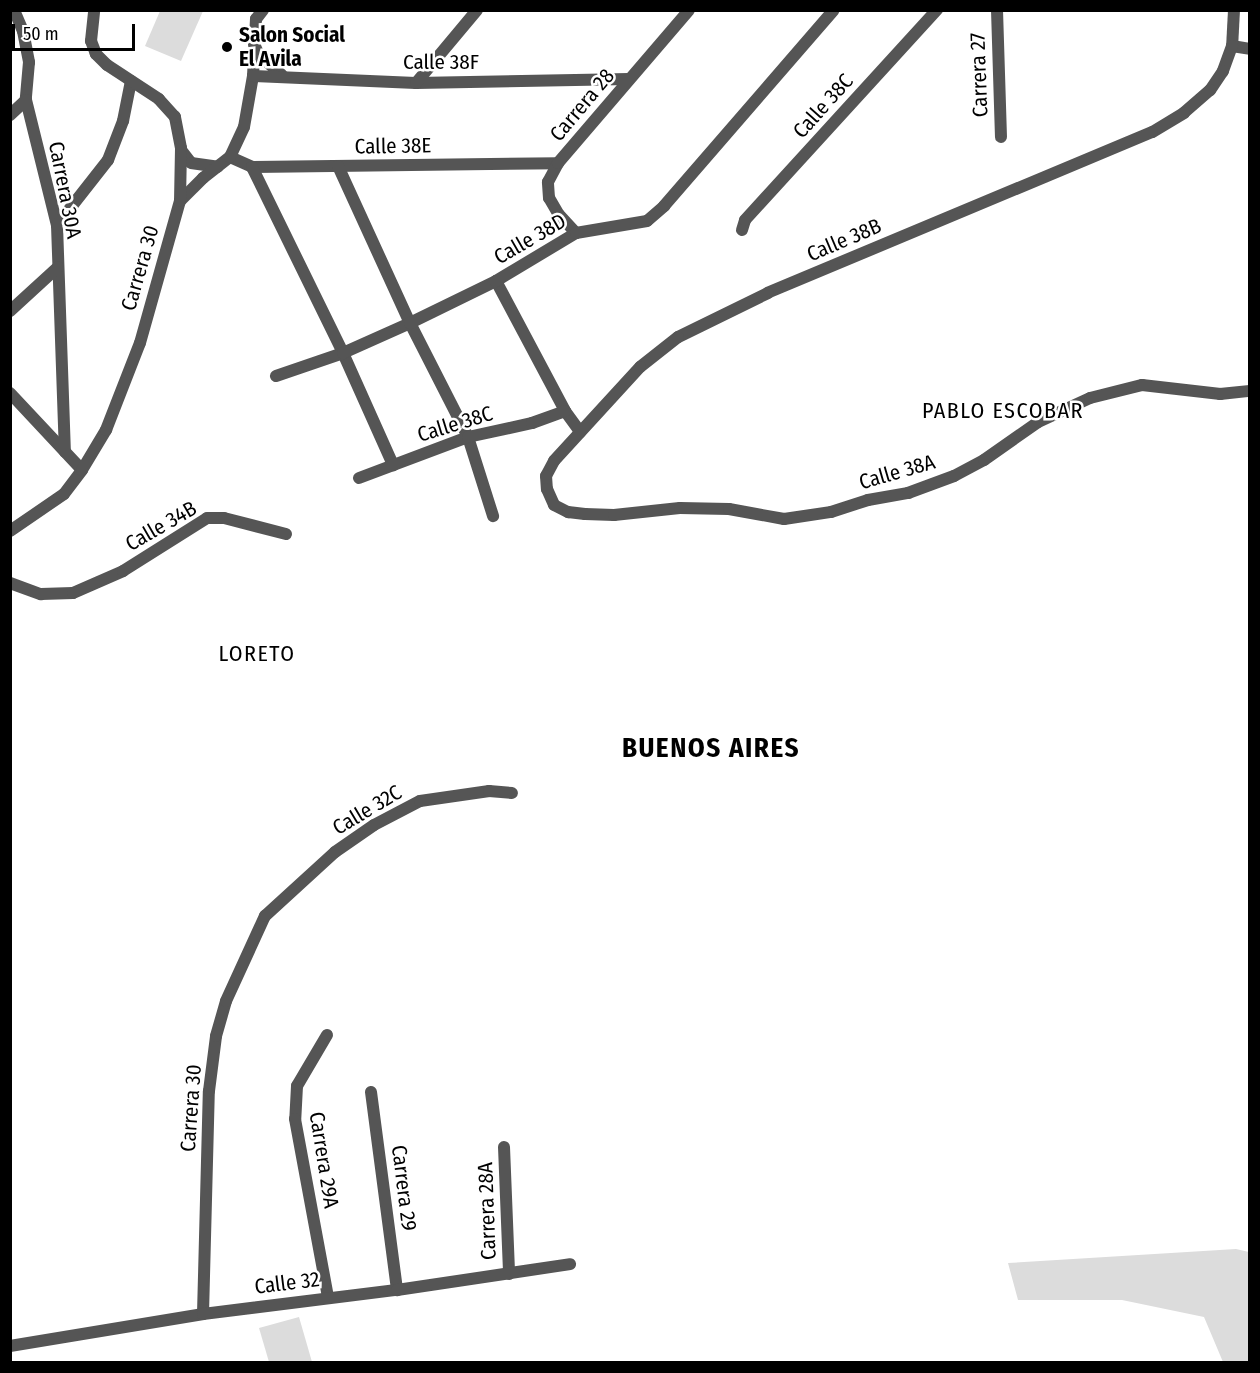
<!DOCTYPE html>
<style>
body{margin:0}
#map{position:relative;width:1260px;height:1373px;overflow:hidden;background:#fff;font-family:"Fira Sans Condensed",sans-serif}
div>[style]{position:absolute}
.green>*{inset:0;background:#dcdcdc}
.pedestrian>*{height:12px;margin:-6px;padding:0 6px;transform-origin:6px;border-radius:6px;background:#555}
.minor>*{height:12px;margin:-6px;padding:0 6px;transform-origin:6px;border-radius:6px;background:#555}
.tertiary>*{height:12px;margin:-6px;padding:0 6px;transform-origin:6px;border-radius:6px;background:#555}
.dots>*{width:16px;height:16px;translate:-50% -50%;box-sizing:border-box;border:3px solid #fff;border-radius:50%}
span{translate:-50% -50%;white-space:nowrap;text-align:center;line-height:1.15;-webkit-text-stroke:5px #fff;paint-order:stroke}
.poi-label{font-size:21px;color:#000;font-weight:700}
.left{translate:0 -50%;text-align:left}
.street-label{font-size:21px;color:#000}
.neighbourhood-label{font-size:22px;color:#000;letter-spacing:1.5px}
.district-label{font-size:27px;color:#000;font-weight:700;letter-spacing:1.5px}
.frame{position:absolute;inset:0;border:12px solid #000;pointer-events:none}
.scale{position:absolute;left:12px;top:24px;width:123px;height:27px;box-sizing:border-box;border:3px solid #000;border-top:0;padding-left:8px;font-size:18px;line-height:21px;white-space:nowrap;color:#000;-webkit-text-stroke:4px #fff;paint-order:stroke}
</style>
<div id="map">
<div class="green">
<i style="clip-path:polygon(160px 11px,203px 11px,181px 61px,145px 46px)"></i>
<i style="clip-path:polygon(1236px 1249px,1249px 1252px,1249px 1362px,1223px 1362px,1204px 1317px,1122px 1300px,1018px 1300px,1008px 1263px)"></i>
<i style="clip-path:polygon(299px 1317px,312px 1362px,269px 1362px,259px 1328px)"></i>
</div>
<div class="pedestrian">
<i style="left:1232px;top:46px;width:18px;rotate:9deg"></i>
<i style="left:230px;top:157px;width:24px;rotate:24deg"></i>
<i style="left:252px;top:167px;width:306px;rotate:-0.7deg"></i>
<i style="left:338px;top:166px;width:173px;rotate:65.4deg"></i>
<i style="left:410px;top:323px;width:128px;rotate:63deg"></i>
<i style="left:468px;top:437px;width:83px;rotate:72.4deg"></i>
<i style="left:252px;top:167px;width:207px;rotate:63.9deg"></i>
<i style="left:343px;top:353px;width:123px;rotate:65.9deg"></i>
<i style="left:647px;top:221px;width:23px;rotate:-41deg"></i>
<i style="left:664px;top:206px;width:259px;rotate:-49.1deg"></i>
<i style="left:742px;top:230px;width:10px;rotate:-73deg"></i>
<i style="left:745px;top:220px;width:285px;rotate:-47.6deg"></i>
<i style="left:496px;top:281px;width:147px;rotate:62deg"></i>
<i style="left:565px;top:411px;width:26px;rotate:54deg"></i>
<i style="left:359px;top:478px;width:116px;rotate:-20.6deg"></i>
<i style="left:468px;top:437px;width:66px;rotate:-12.3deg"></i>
<i style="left:532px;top:423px;width:35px;rotate:-20deg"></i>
</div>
<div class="minor">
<i style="left:14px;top:10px;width:23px;rotate:67deg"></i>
<i style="left:23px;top:31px;width:32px;rotate:79deg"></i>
<i style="left:29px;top:62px;width:38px;rotate:95deg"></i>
<i style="left:26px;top:100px;width:129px;rotate:76.1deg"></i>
<i style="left:57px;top:225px;width:227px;rotate:88deg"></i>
<i style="left:997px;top:10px;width:127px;rotate:88.2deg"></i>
<i style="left:1234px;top:10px;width:36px;rotate:93deg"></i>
<i style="left:1232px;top:46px;width:27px;rotate:110deg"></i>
<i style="left:1223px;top:71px;width:23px;rotate:124deg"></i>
<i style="left:1210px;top:90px;width:35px;rotate:139deg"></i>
<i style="left:1184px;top:113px;width:37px;rotate:149deg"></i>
<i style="left:1152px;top:132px;width:416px;rotate:157.3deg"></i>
<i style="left:768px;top:293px;width:100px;rotate:153.9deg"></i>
<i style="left:678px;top:337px;width:48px;rotate:141.7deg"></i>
<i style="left:640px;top:367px;width:127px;rotate:132.5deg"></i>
<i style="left:554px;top:461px;width:17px;rotate:118deg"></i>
<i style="left:546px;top:476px;width:13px;rotate:86deg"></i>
<i style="left:547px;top:489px;width:17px;rotate:66deg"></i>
<i style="left:554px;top:505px;width:16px;rotate:27deg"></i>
<i style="left:568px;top:512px;width:17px;rotate:7deg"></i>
<i style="left:585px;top:514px;width:29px;rotate:2deg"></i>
<i style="left:614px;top:515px;width:66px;rotate:-6.1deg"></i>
<i style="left:680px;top:508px;width:49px;rotate:1.2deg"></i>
<i style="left:729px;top:509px;width:56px;rotate:10.3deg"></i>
<i style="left:784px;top:519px;width:48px;rotate:-8.5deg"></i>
<i style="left:831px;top:512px;width:39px;rotate:-18deg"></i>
<i style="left:868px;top:500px;width:41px;rotate:-9.9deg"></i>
<i style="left:908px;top:493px;width:49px;rotate:-20.3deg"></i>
<i style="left:954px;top:476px;width:34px;rotate:-28deg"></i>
<i style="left:984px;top:460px;width:66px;rotate:-35.1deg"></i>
<i style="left:1038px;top:422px;width:57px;rotate:-24.8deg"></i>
<i style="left:1090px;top:398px;width:54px;rotate:-14deg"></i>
<i style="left:1142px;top:385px;width:79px;rotate:6.6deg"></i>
<i style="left:1220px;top:394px;width:30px;rotate:-6deg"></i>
<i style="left:253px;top:76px;width:57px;rotate:-87deg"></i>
<i style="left:256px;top:19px;width:11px;rotate:-52deg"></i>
<i style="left:416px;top:83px;width:213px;rotate:-1.1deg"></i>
<i style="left:10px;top:115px;width:22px;rotate:-43deg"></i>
<i style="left:57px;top:225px;width:83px;rotate:-51.9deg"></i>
<i style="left:108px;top:160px;width:42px;rotate:-69deg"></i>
<i style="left:123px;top:121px;width:41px;rotate:-78.7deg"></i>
<i style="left:576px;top:233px;width:25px;rotate:-133deg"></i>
<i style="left:559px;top:215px;width:20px;rotate:-120deg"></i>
<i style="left:549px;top:198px;width:16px;rotate:-94deg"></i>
<i style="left:548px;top:182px;width:21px;rotate:-62deg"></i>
<i style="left:558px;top:163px;width:201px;rotate:-49.4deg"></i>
<i style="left:10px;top:311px;width:65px;rotate:-42.5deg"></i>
<i style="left:276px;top:376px;width:71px;rotate:-18.9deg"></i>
<i style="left:343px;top:353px;width:73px;rotate:-24.1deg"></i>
<i style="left:410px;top:323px;width:96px;rotate:-26deg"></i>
<i style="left:496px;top:281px;width:93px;rotate:-31deg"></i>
<i style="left:576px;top:233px;width:72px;rotate:-9.6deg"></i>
<i style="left:10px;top:393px;width:105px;rotate:46.9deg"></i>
<i style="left:10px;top:583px;width:33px;rotate:20deg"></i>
<i style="left:41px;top:594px;width:32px;rotate:-2deg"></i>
<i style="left:73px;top:593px;width:55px;rotate:-23.7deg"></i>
<i style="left:123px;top:571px;width:99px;rotate:-32.2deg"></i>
<i style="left:207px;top:518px;width:17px"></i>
<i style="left:224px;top:518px;width:64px;rotate:14.5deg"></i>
<i style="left:327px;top:1035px;width:59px;rotate:120.5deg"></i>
<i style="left:297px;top:1086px;width:33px;rotate:93deg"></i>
<i style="left:295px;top:1119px;width:181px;rotate:79.5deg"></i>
<i style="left:371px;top:1092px;width:200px;rotate:82.5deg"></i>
<i style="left:504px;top:1147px;width:127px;rotate:87.7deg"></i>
<i style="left:203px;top:1314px;width:223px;rotate:-88.5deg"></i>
<i style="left:209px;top:1091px;width:55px;rotate:-82.7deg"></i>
<i style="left:216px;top:1036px;width:36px;rotate:-74deg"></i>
<i style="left:226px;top:1001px;width:94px;rotate:-65.4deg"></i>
<i style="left:265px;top:916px;width:95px;rotate:-42.4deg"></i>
<i style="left:335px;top:852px;width:47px;rotate:-34.7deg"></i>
<i style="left:374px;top:825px;width:52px;rotate:-27.6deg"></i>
<i style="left:420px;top:801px;width:70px;rotate:-8.2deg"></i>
<i style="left:489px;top:791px;width:23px;rotate:5deg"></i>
<i style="left:10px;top:1346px;width:196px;rotate:-9.4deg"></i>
<i style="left:203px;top:1314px;width:195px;rotate:-7.1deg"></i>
<i style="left:397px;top:1290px;width:175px;rotate:-8.5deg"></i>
</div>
<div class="tertiary">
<i style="left:254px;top:44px;width:12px;rotate:66deg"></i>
<i style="left:259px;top:55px;width:30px;rotate:41deg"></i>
<i style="left:181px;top:150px;width:16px;rotate:52deg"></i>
<i style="left:191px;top:163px;width:27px;rotate:8deg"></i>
<i style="left:180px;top:201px;width:33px;rotate:-45deg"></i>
<i style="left:203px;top:178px;width:34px;rotate:-38deg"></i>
<i style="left:230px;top:157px;width:33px;rotate:-65deg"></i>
<i style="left:244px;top:127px;width:52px;rotate:-80deg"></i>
<i style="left:253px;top:76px;width:163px;rotate:2.5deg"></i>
<i style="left:416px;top:83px;width:95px;rotate:-50.1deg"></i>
<i style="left:10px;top:531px;width:65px;rotate:-34.4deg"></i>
<i style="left:64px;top:494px;width:30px;rotate:-53deg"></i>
<i style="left:82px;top:470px;width:47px;rotate:-59deg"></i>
<i style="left:106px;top:430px;width:93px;rotate:-68.7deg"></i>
<i style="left:140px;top:343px;width:148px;rotate:-74.3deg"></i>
<i style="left:180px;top:201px;width:53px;rotate:-88.9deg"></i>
<i style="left:181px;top:148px;width:32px;rotate:-101deg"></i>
<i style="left:175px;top:117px;width:24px;rotate:-132deg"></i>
<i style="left:159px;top:99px;width:62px;rotate:-146.8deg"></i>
<i style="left:107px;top:65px;width:16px;rotate:-135deg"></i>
<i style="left:96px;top:54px;width:14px;rotate:-111deg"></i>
<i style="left:91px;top:41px;width:31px;rotate:-84deg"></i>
</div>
<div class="dots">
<i style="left:227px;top:47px;background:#000"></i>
</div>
<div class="poi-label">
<span class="left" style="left:239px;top:47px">Salon Social<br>El Avila</span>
</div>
<div class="street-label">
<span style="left:441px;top:62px">Calle 38F</span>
<span style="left:979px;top:75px;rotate:-92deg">Carrera 27</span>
<span style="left:582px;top:105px;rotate:-50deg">Carrera 28</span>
<span style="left:823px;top:106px;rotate:-48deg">Calle 38C</span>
<span style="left:393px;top:146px;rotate:-1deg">Calle 38E</span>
<span style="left:65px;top:190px;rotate:79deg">Carrera 30A</span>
<span style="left:530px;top:239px;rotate:-30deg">Calle 38D</span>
<span style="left:844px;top:240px;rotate:-23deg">Calle 38B</span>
<span style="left:140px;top:268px;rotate:-74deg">Carrera 30</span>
<span style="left:455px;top:424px;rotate:-17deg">Calle 38C</span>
<span style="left:897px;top:472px;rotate:-16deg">Calle 38A</span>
<span style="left:161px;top:526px;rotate:-30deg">Calle 34B</span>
<span style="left:367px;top:810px;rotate:-31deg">Calle 32C</span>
<span style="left:191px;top:1108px;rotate:-86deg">Carrera 30</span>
<span style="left:324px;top:1160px;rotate:81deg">Carrera 29A</span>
<span style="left:404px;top:1188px;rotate:83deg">Carrera 29</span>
<span style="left:487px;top:1211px;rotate:-92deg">Carrera 28A</span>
<span style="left:287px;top:1283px;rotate:-7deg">Calle 32</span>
</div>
<div class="neighbourhood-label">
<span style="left:1003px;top:411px">PABLO ESCOBAR</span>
<span style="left:257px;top:654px">LORETO</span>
</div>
<div class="district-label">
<span style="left:711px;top:749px">BUENOS AIRES</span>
</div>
<div class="frame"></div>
<div class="scale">50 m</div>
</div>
